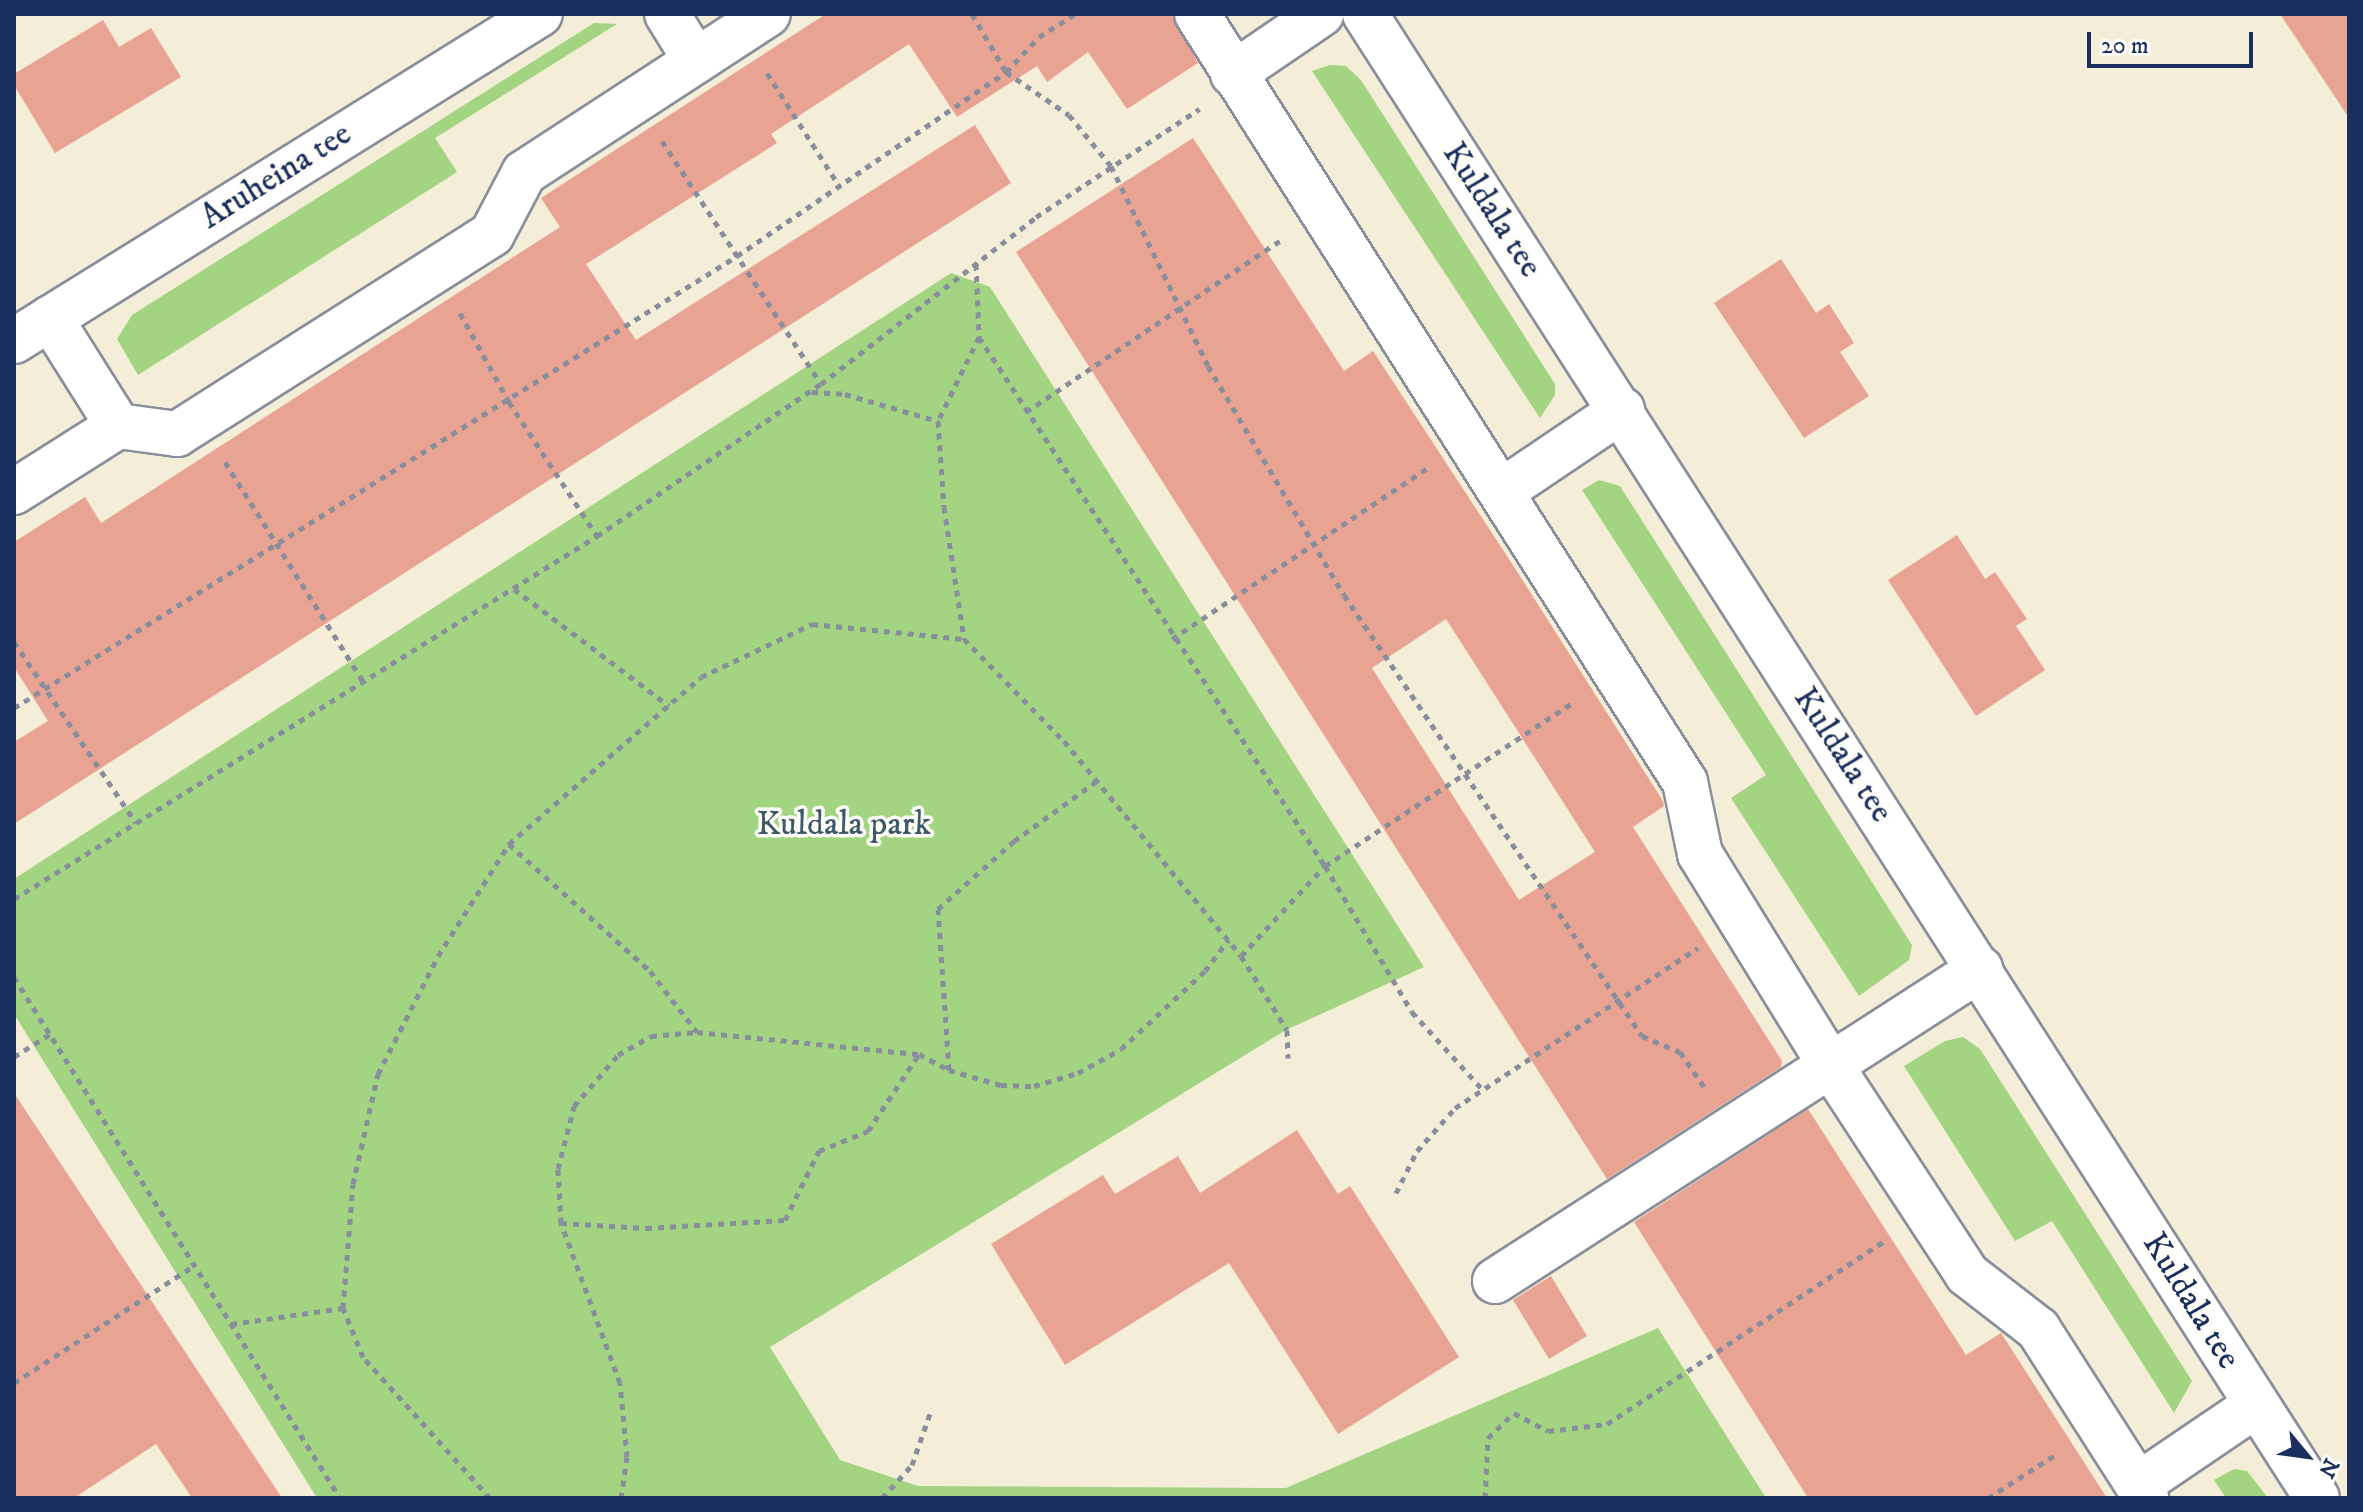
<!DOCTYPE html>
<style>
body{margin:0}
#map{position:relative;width:2363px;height:1512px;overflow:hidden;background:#f4edd8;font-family:"IM FELL DW Pica",serif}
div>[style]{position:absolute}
.green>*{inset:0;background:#a3d482}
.building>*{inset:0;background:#e8a392}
.path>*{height:5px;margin-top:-2.5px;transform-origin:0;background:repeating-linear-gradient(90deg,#888e9b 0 6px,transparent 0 12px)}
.roads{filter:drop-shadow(2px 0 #888e9b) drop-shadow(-2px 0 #888e9b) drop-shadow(0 2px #888e9b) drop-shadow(0 -2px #888e9b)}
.minor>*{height:44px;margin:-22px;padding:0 22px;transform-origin:22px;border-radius:22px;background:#fff}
span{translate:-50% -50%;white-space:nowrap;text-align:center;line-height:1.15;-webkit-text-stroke:7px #fdfcf7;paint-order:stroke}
.street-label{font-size:34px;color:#1b2f5e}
.park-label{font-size:34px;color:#3d5867}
.frame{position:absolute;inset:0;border:16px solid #1b2f5e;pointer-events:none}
.north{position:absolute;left:2267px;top:1416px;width:80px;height:80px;-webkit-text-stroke:6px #fdfcf7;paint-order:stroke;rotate:119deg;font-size:22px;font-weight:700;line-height:32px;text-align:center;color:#1b2f5e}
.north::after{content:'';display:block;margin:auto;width:28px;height:36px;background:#1b2f5e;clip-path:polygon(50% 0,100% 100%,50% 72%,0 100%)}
.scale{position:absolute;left:2087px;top:32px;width:166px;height:36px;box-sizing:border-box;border:4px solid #1b2f5e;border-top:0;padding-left:10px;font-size:24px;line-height:28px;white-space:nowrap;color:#1b2f5e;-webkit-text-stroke:6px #fdfcf7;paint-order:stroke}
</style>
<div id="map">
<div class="green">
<i style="clip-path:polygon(594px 23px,617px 24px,435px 138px,457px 172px,138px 375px,117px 339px,132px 315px)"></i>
<i style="clip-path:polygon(1330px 65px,1346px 66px,1361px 80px,1555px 384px,1555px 395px,1540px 418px,1312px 71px)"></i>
<i style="clip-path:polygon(951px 273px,990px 287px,1424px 967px,1286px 1030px,770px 1347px,840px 1460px,918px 1486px,1286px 1488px,1658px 1328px,1766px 1498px,317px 1498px,14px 1014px,14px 879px)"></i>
<i style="clip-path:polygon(1599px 480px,1620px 486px,1912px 945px,1909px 960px,1859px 996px,1731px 798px,1766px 775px,1582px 490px)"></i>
<i style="clip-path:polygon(1963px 1037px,1980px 1049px,2192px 1381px,2174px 1413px,2052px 1221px,2015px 1241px,1904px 1066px,1945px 1041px)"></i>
<i style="clip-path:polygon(2234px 1469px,2247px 1471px,2268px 1498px,2226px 1498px,2214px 1480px)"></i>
</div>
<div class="building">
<i style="clip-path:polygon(826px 14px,1171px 14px,1198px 63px,1127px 109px,1088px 52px,1047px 82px,1037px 66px,957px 117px,909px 44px,771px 134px,777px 143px,586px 264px,636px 340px,975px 125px,1011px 183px,14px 824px,14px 742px,48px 721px,14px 667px,14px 542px,85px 497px,101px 523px,560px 227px,541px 198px)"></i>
<i style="clip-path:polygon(2280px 14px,2349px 14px,2349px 118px)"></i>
<i style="clip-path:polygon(103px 20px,119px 47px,151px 28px,181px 77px,55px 153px,14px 85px,14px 74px)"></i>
<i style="clip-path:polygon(evenodd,1193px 138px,1344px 371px,1373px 351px,1518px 573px,1663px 801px,1664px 806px,1633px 827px,1782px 1061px,1781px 1067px,1607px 1179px,1016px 252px,1193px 138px,1446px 619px,1595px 852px,1519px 900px,1372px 668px,1446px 619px)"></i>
<i style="clip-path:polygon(1781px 259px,1816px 313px,1829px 304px,1854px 343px,1840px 352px,1869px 396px,1804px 438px,1714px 303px)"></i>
<i style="clip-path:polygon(1957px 535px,1985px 579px,1995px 572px,2027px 619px,2016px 626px,2045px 670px,1976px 716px,1888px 580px)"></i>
<i style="clip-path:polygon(14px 1093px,219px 1403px,282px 1498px,192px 1498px,156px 1444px,74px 1498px,14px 1498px)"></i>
<i style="clip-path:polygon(1808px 1109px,1966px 1355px,2001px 1333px,2107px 1498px,1808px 1498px,1634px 1222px)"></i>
<i style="clip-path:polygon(1297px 1130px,1338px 1194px,1350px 1186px,1459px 1357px,1338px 1434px,1229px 1263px,1065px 1365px,991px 1244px,1103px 1175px,1115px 1194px,1178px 1156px,1200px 1193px)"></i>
<i style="clip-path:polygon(1551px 1276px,1587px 1336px,1549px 1359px,1513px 1300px)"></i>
</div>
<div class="path">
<i style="left:972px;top:14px;width:67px;rotate:59.6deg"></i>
<i style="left:1006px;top:72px;width:76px;rotate:34.3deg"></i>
<i style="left:1069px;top:115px;width:66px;rotate:50.5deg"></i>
<i style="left:1111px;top:166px;width:222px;rotate:64.1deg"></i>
<i style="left:1208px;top:366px;width:266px;rotate:59.3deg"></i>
<i style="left:1344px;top:595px;width:532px;rotate:55.95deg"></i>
<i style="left:1642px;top:1036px;width:41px;rotate:22.8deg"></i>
<i style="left:1680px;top:1052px;width:44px;rotate:55.2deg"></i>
<i style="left:767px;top:73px;width:135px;rotate:57.4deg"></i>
<i style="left:662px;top:141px;width:290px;rotate:56.8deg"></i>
<i style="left:976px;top:264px;width:73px;rotate:87.6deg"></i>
<i style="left:979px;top:337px;width:93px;rotate:116deg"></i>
<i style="left:938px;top:421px;width:86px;rotate:86deg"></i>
<i style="left:944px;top:507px;width:134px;rotate:81.4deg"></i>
<i style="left:964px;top:639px;width:143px;rotate:45.6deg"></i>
<i style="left:1064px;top:741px;width:278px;rotate:50.5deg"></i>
<i style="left:1241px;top:956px;width:87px;rotate:58.1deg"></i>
<i style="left:1287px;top:1030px;width:28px;rotate:88deg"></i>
<i style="left:460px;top:313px;width:102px;rotate:61.2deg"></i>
<i style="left:509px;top:402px;width:160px;rotate:56.7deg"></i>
<i style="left:979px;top:337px;width:632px;rotate:56.81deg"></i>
<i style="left:1325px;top:866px;width:170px;rotate:59.2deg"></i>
<i style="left:1412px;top:1012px;width:104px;rotate:47.7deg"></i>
<i style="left:812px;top:392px;width:33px;rotate:3deg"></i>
<i style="left:845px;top:394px;width:97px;rotate:16.2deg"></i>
<i style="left:1026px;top:412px;width:308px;rotate:-34deg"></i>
<i style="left:225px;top:462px;width:261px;rotate:57.8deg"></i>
<i style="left:514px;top:589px;width:194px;rotate:37deg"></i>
<i style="left:1172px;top:639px;width:307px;rotate:-33.8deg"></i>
<i style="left:14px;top:642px;width:218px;rotate:56deg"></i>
<i style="left:14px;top:708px;width:853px;rotate:-32.01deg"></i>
<i style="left:737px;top:256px;width:326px;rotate:-34.4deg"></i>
<i style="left:1006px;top:72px;width:48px;rotate:-46.7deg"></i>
<i style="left:1039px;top:37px;width:43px;rotate:-32.6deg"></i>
<i style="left:509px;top:844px;width:190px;rotate:42deg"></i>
<i style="left:650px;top:971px;width:77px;rotate:52.4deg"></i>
<i style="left:14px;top:899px;width:687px;rotate:-31.91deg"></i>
<i style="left:597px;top:536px;width:271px;rotate:-34.2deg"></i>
<i style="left:821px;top:384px;width:272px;rotate:-37.8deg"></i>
<i style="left:1036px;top:217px;width:196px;rotate:-33.5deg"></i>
<i style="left:1241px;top:956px;width:123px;rotate:-47deg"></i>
<i style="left:1325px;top:866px;width:300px;rotate:-33.4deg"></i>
<i style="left:14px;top:977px;width:615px;rotate:57.96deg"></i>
<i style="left:14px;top:1057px;width:43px;rotate:-32.6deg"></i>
<i style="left:949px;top:1070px;width:161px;rotate:-93.9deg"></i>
<i style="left:938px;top:909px;width:102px;rotate:-41.8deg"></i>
<i style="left:1014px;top:841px;width:102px;rotate:-35.9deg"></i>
<i style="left:1396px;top:1193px;width:47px;rotate:-63.4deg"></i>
<i style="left:1417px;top:1151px;width:57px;rotate:-48.5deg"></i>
<i style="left:1455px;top:1108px;width:291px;rotate:-33.4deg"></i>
<i style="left:561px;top:1223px;width:85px;rotate:3.4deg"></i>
<i style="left:646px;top:1228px;width:139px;rotate:-3.3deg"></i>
<i style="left:785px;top:1220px;width:77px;rotate:-63.8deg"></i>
<i style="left:819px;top:1151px;width:53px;rotate:-22.2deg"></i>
<i style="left:868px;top:1131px;width:92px;rotate:-56.5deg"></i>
<i style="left:231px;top:1324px;width:113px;rotate:-8.1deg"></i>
<i style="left:14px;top:1383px;width:216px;rotate:-33.1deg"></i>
<i style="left:490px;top:1498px;width:190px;rotate:-132deg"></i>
<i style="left:363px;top:1357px;width:53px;rotate:-112.2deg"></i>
<i style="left:343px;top:1308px;width:124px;rotate:-85.4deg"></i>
<i style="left:353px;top:1184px;width:113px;rotate:-77.2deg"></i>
<i style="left:378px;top:1074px;width:132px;rotate:-63deg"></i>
<i style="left:438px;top:956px;width:133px;rotate:-57.6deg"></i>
<i style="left:509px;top:844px;width:254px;rotate:-41deg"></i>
<i style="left:701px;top:677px;width:123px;rotate:-25.5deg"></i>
<i style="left:812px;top:624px;width:153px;rotate:5.6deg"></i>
<i style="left:621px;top:1498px;width:41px;rotate:-81.7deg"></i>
<i style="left:627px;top:1457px;width:74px;rotate:-95.4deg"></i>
<i style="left:620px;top:1383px;width:171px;rotate:-110.2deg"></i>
<i style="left:561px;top:1223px;width:54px;rotate:-93.2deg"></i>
<i style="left:558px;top:1169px;width:65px;rotate:-75.7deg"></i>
<i style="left:574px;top:1106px;width:67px;rotate:-49.2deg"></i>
<i style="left:618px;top:1055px;width:38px;rotate:-30deg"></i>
<i style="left:651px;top:1036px;width:46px;rotate:-5deg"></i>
<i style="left:697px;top:1032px;width:223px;rotate:5.7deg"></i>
<i style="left:919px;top:1054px;width:34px;rotate:28deg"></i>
<i style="left:949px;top:1070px;width:54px;rotate:16.1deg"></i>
<i style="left:1001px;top:1085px;width:33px;rotate:2deg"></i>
<i style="left:1034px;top:1086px;width:46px;rotate:-16.5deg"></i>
<i style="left:1078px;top:1073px;width:49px;rotate:-29.2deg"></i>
<i style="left:1121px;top:1049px;width:115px;rotate:-42.9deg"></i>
<i style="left:1205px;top:971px;width:39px;rotate:-53deg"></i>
<i style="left:882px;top:1498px;width:45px;rotate:-47.7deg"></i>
<i style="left:912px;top:1465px;width:60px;rotate:-70.7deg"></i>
<i style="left:1485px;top:1498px;width:60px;rotate:-87.1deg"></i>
<i style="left:1488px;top:1438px;width:36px;rotate:-44deg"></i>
<i style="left:1514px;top:1413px;width:38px;rotate:28deg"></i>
<i style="left:1548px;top:1431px;width:59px;rotate:-6.8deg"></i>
<i style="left:1607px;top:1424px;width:333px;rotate:-33.4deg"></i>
<i style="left:1988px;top:1498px;width:83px;rotate:-32.7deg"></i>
</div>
<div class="roads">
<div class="minor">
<i style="left:667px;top:14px;width:55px;rotate:58.3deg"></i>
<i style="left:1197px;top:14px;width:910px;rotate:57.57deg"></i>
<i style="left:1685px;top:782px;width:74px;rotate:78.2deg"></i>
<i style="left:1700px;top:854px;width:249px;rotate:58.3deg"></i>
<i style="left:1831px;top:1066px;width:249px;rotate:56.8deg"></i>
<i style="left:1967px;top:1274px;width:90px;rotate:37.8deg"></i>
<i style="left:2038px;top:1329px;width:201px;rotate:57.4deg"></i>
<i style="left:1365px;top:14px;width:1763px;rotate:57.32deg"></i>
<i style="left:1233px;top:74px;width:107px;rotate:-34.3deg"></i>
<i style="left:50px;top:318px;width:128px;rotate:57.8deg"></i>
<i style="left:14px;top:341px;width:619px;rotate:-31.87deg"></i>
<i style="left:1502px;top:491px;width:145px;rotate:-34deg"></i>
<i style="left:14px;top:492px;width:123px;rotate:-32.4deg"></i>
<i style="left:118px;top:426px;width:60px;rotate:7.7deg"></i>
<i style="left:177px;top:434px;width:373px;rotate:-32.4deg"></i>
<i style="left:492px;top:234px;width:69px;rotate:-62.3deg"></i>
<i style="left:524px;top:173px;width:291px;rotate:-33.1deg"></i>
<i style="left:1495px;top:1281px;width:577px;rotate:-32.75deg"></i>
<i style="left:2138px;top:1485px;width:143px;rotate:-34.1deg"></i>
</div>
</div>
<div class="street-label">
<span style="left:276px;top:176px;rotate:-32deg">Aruheina tee</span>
<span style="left:1492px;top:210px;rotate:57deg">Kuldala tee</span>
<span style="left:1843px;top:755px;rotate:57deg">Kuldala tee</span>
<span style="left:2191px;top:1301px;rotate:58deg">Kuldala tee</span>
</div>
<div class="park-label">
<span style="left:844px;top:825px">Kuldala park</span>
</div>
<div class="frame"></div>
<div class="north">N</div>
<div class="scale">20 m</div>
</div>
